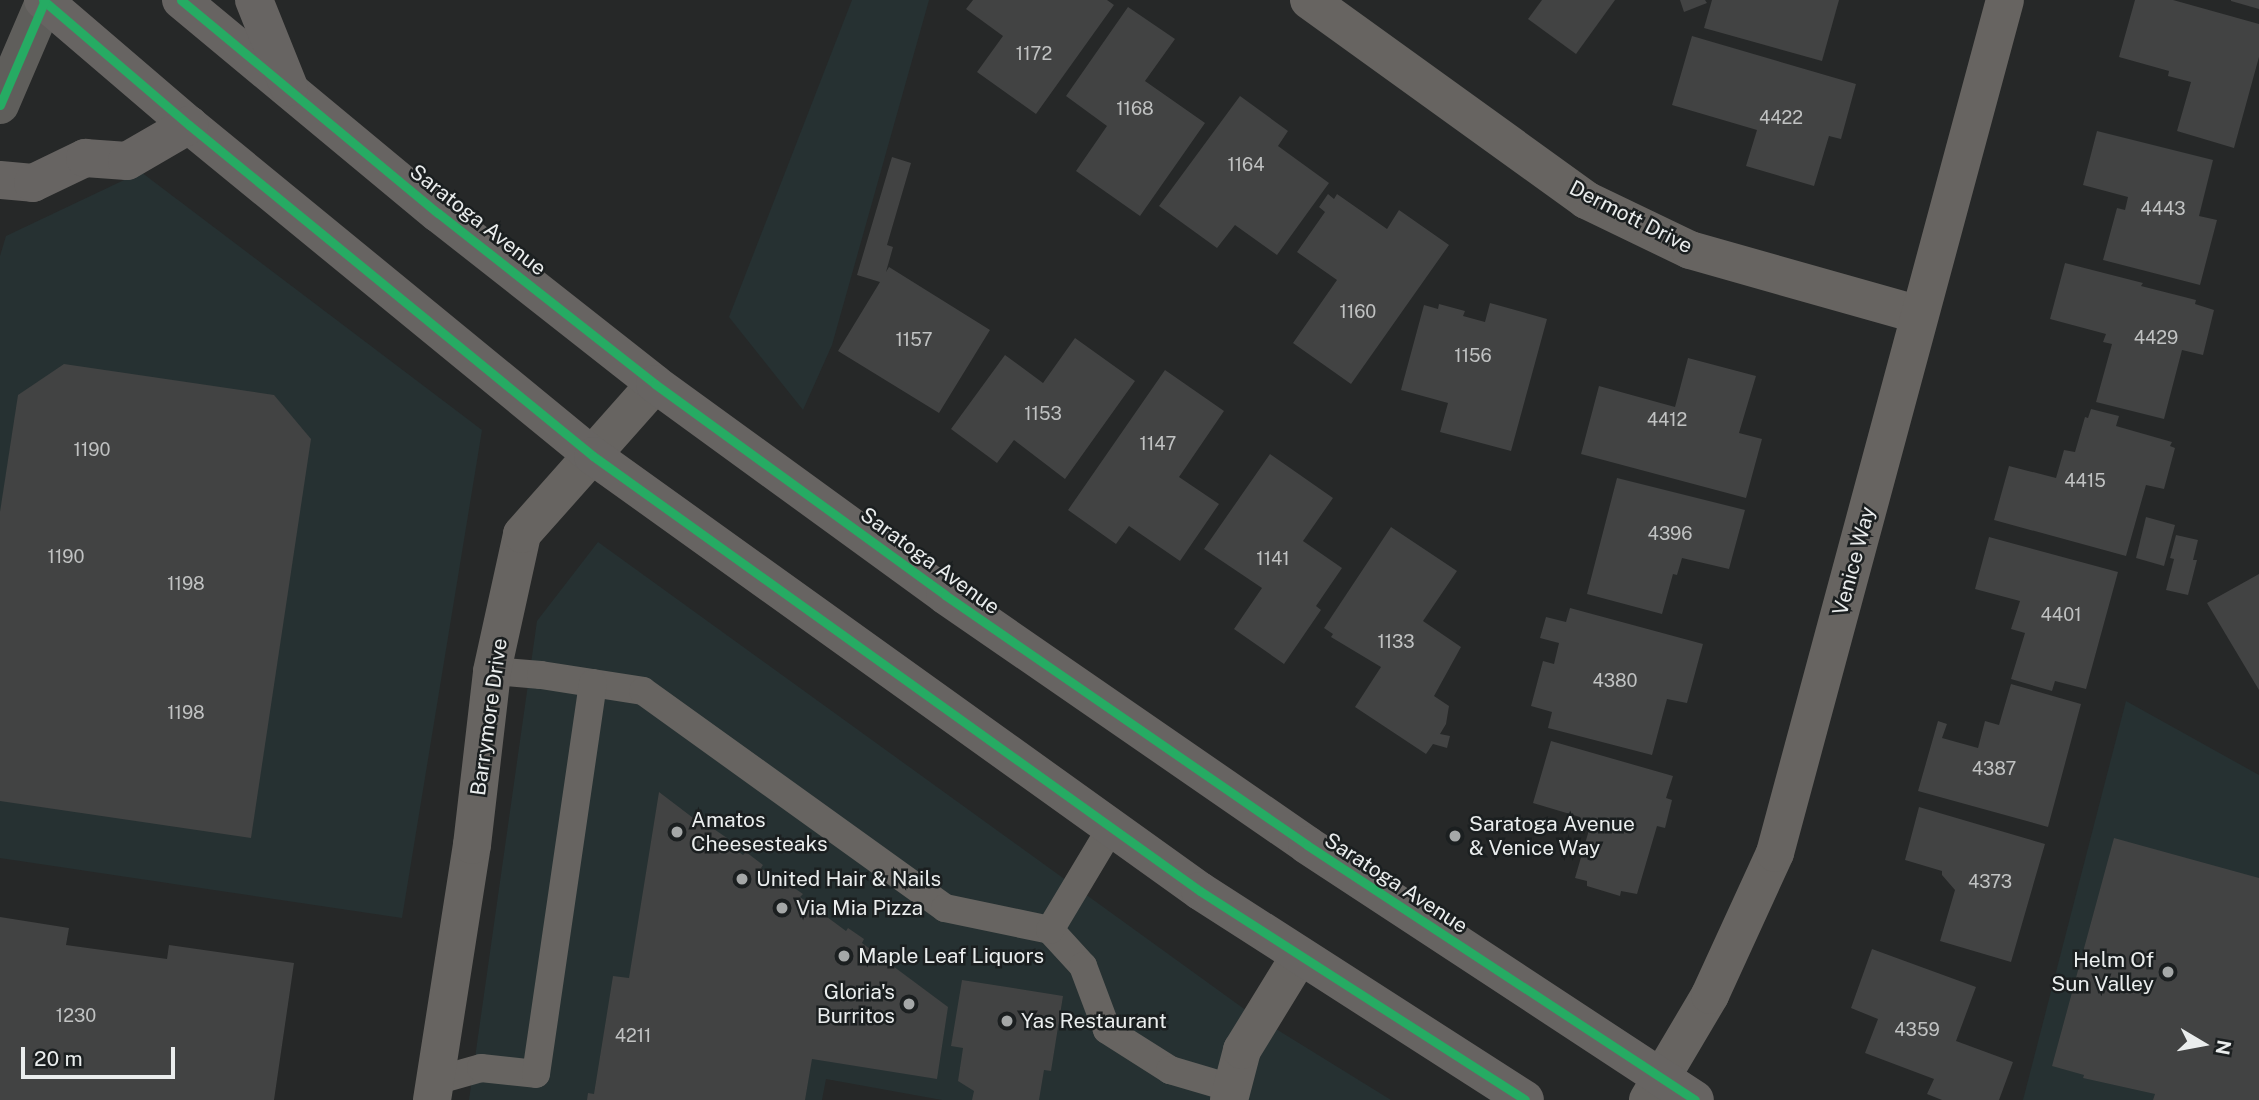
<!DOCTYPE html>
<style>
body{margin:0}
#map{position:relative;width:2259px;height:1100px;overflow:hidden;background:#262828;font-family:"Public Sans",sans-serif}
div>[style]{position:absolute}
.built>*{inset:0;background:#263132}
.building>*{inset:0;background:#424343}
.lane>*{height:28px;margin:-14px;padding:0 14px;transform-origin:14px;border-radius:14px;background:#676461}
.street>*{height:38px;margin:-19px;padding:0 19px;transform-origin:19px;border-radius:19px;background:#676461}
.secondary>*{height:38px;margin:-19px;padding:0 19px;transform-origin:19px;border-radius:19px;background:#5f5e5b}
.primary>*{height:38px;margin:-19px;padding:0 19px;transform-origin:19px;border-radius:19px;background:#676462}
.cycleway>*{height:9px;margin:-4.5px;padding:0 4.5px;transform-origin:4.5px;border-radius:4.5px;background:#26ab63}
.dots>*{width:19px;height:19px;translate:-50% -50%;box-sizing:border-box;border:4px solid #1b1f20;border-radius:50%}
span{translate:-50% -50%;white-space:nowrap;text-align:center;line-height:1.15;-webkit-text-stroke:5px #1b1f20;paint-order:stroke}
.number-label{font-size:18px;color:#c0c2c2}
.number-label span{-webkit-text-stroke-width:0}
.street-label{font-size:21px;color:#eaeded}
.poi-label{font-size:21px;color:#eaeded}
.left{translate:0 -50%;text-align:left}
.right{translate:-100% -50%;text-align:right}
.north{position:absolute;left:2168px;top:1009px;width:70px;height:70px;-webkit-text-stroke:5px #1b1f20;paint-order:stroke;rotate:100deg;font-size:19px;font-weight:700;line-height:28px;text-align:center;color:#eaeded}
.north::after{content:'';display:block;margin:auto;width:24px;height:32px;background:#eaeded;clip-path:polygon(50% 0,100% 100%,50% 72%,0 100%)}
.scale{position:absolute;left:21px;top:1047px;width:154px;height:32px;box-sizing:border-box;border:4px solid #eaeded;border-top:0;padding-left:9px;font-size:21px;line-height:24px;white-space:nowrap;color:#eaeded;-webkit-text-stroke:5px #1b1f20;paint-order:stroke}
</style>
<div id="map">
<div class="built">
<i style="clip-path:polygon(852px 0,929px 0,832px 345px,803px 410px,729px 317px)"></i>
<i style="clip-path:polygon(141px 172px,482px 430px,402px 918px,0 858px,0 256px,6px 236px)"></i>
<i style="clip-path:polygon(598px 542px,1247px 1011px,1391px 1100px,942px 1100px,826px 1079px,822px 1100px,469px 1100px,537px 621px)"></i>
<i style="clip-path:polygon(2126px 701px,2259px 775px,2259px 1100px,2023px 1100px)"></i>
</div>
<div class="building">
<i style="clip-path:polygon(973px 0,1107px 0,1114px 5px,1036px 114px,977px 72px,1003px 36px,966px 9px)"></i>
<i style="clip-path:polygon(1542px 0,1615px 0,1576px 54px,1528px 19px)"></i>
<i style="clip-path:polygon(1680px 0,1705px 0,1707px 3px,1684px 12px)"></i>
<i style="clip-path:polygon(1712px 0,1839px 0,1822px 61px,1704px 28px)"></i>
<i style="clip-path:polygon(2135px 0,2173px 0,2259px 24px,2259px 57px,2234px 148px,2177px 131px,2191px 82px,2168px 76px,2169px 71px,2119px 57px)"></i>
<i style="clip-path:polygon(2231px 0,2259px 0,2259px 9px,2231px 1px)"></i>
<i style="clip-path:polygon(1128px 7px,1175px 39px,1145px 81px,1205px 123px,1140px 216px,1076px 171px,1107px 126px,1066px 96px)"></i>
<i style="clip-path:polygon(1692px 36px,1856px 84px,1841px 139px,1829px 136px,1814px 186px,1746px 166px,1757px 130px,1672px 105px)"></i>
<i style="clip-path:polygon(1240px 96px,1288px 131px,1278px 146px,1329px 183px,1277px 255px,1235px 225px,1217px 248px,1159px 206px)"></i>
<i style="clip-path:polygon(2097px 131px,2213px 160px,2199px 216px,2217px 220px,2200px 285px,2103px 260px,2117px 208px,2125px 210px,2128px 197px,2083px 185px)"></i>
<i style="clip-path:polygon(892px 157px,911px 163px,887px 245px,893px 247px,886px 272px,889px 267px,990px 330px,939px 413px,838px 351px,880px 282px,857px 275px)"></i>
<i style="clip-path:polygon(1328px 194px,1334px 199px,1337px 194px,1387px 229px,1399px 210px,1449px 245px,1351px 384px,1293px 343px,1337px 280px,1297px 252px,1325px 212px,1319px 207px)"></i>
<i style="clip-path:polygon(2065px 263px,2143px 283px,2141px 286px,2196px 300px,2195px 304px,2214px 310px,2203px 355px,2182px 350px,2164px 419px,2096px 402px,2112px 344px,2103px 342px,2106px 334px,2050px 319px)"></i>
<i style="clip-path:polygon(1490px 303px,1547px 319px,1511px 451px,1440px 432px,1448px 403px,1401px 390px,1424px 305px,1438px 309px,1439px 304px,1465px 311px,1463px 316px,1485px 322px)"></i>
<i style="clip-path:polygon(1075px 338px,1135px 381px,1065px 479px,1014px 440px,997px 463px,951px 429px,1005px 355px,1043px 383px)"></i>
<i style="clip-path:polygon(1688px 358px,1756px 376px,1739px 433px,1762px 439px,1746px 498px,1581px 454px,1599px 386px,1675px 407px)"></i>
<i style="clip-path:polygon(64px 364px,274px 395px,311px 439px,251px 838px,0 801px,0 512px,18px 395px)"></i>
<i style="clip-path:polygon(1165px 370px,1224px 411px,1179px 477px,1219px 504px,1180px 561px,1129px 526px,1116px 544px,1068px 510px)"></i>
<i style="clip-path:polygon(2091px 409px,2119px 416px,2116px 426px,2172px 442px,2170px 446px,2175px 448px,2164px 489px,2146px 485px,2126px 556px,1994px 520px,2009px 466px,2056px 478px,2064px 450px,2075px 452px,2085px 417px,2088px 418px)"></i>
<i style="clip-path:polygon(1270px 454px,1333px 498px,1303px 541px,1342px 568px,1316px 606px,1321px 610px,1284px 664px,1234px 629px,1262px 588px,1204px 549px)"></i>
<i style="clip-path:polygon(1617px 478px,1745px 510px,1729px 569px,1682px 558px,1677px 575px,1673px 574px,1662px 614px,1587px 594px)"></i>
<i style="clip-path:polygon(2146px 517px,2175px 525px,2164px 566px,2136px 558px)"></i>
<i style="clip-path:polygon(1391px 527px,1457px 571px,1423px 621px,1461px 647px,1434px 696px,1449px 706px,1446px 724px,1440px 734px,1450px 736px,1447px 748px,1433px 744px,1426px 754px,1355px 707px,1381px 667px,1331px 637px,1333px 634px,1324px 628px)"></i>
<i style="clip-path:polygon(2176px 535px,2198px 540px,2193px 560px,2197px 560px,2188px 595px,2166px 590px,2174px 559px,2170px 558px)"></i>
<i style="clip-path:polygon(1989px 537px,2118px 572px,2086px 689px,2055px 681px,2052px 691px,2011px 679px,2025px 633px,2011px 629px,2020px 601px,1975px 589px)"></i>
<i style="clip-path:polygon(2259px 574px,2259px 690px,2207px 603px)"></i>
<i style="clip-path:polygon(1570px 608px,1703px 644px,1687px 703px,1667px 699px,1652px 755px,1548px 728px,1552px 712px,1531px 706px,1543px 661px,1554px 664px,1559px 643px,1540px 638px,1546px 617px,1566px 622px)"></i>
<i style="clip-path:polygon(2011px 684px,2081px 704px,2048px 827px,1918px 791px,1938px 721px,1947px 724px,1942px 738px,1978px 748px,1985px 721px,1999px 725px)"></i>
<i style="clip-path:polygon(1551px 741px,1673px 776px,1666px 798px,1672px 800px,1665px 828px,1657px 826px,1637px 894px,1621px 891px,1620px 896px,1587px 886px,1587px 881px,1575px 878px,1589px 830px,1577px 827px,1580px 817px,1533px 803px)"></i>
<i style="clip-path:polygon(659px 792px,709px 830px,711px 827px,727px 838px,725px 842px,743px 855px,746px 852px,763px 865px,761px 868px,785px 886px,787px 883px,803px 894px,800px 897px,846px 931px,848px 928px,864px 939px,862px 943px,948px 1007px,937px 1079px,812px 1059px,805px 1100px,587px 1100px,588px 1093px,594px 1094px,613px 976px,629px 978px)"></i>
<i style="clip-path:polygon(1919px 807px,2045px 844px,2011px 962px,1940px 941px,1955px 890px,1942px 875px,1942px 871px,1905px 860px)"></i>
<i style="clip-path:polygon(2114px 838px,2259px 878px,2259px 1100px,2153px 1100px,2155px 1094px,2083px 1078px,2084px 1075px,2052px 1066px)"></i>
<i style="clip-path:polygon(0 917px,69px 928px,66px 945px,167px 959px,169px 945px,294px 963px,274px 1100px,0 1100px)"></i>
<i style="clip-path:polygon(1872px 949px,1976px 987px,1956px 1041px,2013px 1062px,1999px 1100px,1942px 1100px,1927px 1094px,1934px 1079px,1865px 1053px,1878px 1019px,1851px 1008px)"></i>
<i style="clip-path:polygon(962px 980px,1063px 996px,1051px 1071px,1044px 1070px,1039px 1100px,972px 1100px,974px 1091px,958px 1081px,963px 1048px,951px 1046px)"></i>
</div>
<div class="lane">
<i style="left:492px;top:671px;width:49px;rotate:4.7deg"></i>
<i style="left:541px;top:675px;width:103px;rotate:8.9deg"></i>
<i style="left:643px;top:691px;width:372px;rotate:35.7deg"></i>
<i style="left:945px;top:908px;width:107px;rotate:11.8deg"></i>
<i style="left:1050px;top:930px;width:49px;rotate:47.5deg"></i>
<i style="left:1083px;top:966px;width:68px;rotate:69.4deg"></i>
<i style="left:1107px;top:1030px;width:75px;rotate:32.4deg"></i>
<i style="left:1170px;top:1070px;width:64px;rotate:16.4deg"></i>
<i style="left:1050px;top:930px;width:119px;rotate:-59.1deg"></i>
<i style="left:435px;top:1081px;width:48px;rotate:-15.8deg"></i>
<i style="left:481px;top:1068px;width:55px;rotate:6.2deg"></i>
<i style="left:536px;top:1074px;width:395px;rotate:-81.7deg"></i>
</div>
<div class="street">
<i style="left:1309px;top:0;width:342px;rotate:35.8deg"></i>
<i style="left:1586px;top:200px;width:115px;rotate:25.7deg"></i>
<i style="left:1690px;top:250px;width:238px;rotate:15.8deg"></i>
<i style="left:432px;top:1100px;width:258px;rotate:-81.1deg"></i>
<i style="left:472px;top:845px;width:175px;rotate:-83.4deg"></i>
<i style="left:492px;top:671px;width:140px;rotate:-77.6deg"></i>
<i style="left:522px;top:534px;width:200px;rotate:-48.4deg"></i>
<i style="left:1229px;top:1100px;width:52px;rotate:-75.4deg"></i>
<i style="left:1242px;top:1050px;width:109px;rotate:-58.5deg"></i>
<i style="left:1648px;top:1100px;width:122px;rotate:-59.4deg"></i>
<i style="left:1710px;top:995px;width:156px;rotate:-65.4deg"></i>
<i style="left:1775px;top:853px;width:883px;rotate:-74.91deg"></i>
</div>
<div class="secondary">
<i style="left:0;top:105px;width:114px;rotate:-66.8deg"></i>
</div>
<div class="primary">
<i style="left:43px;top:0;width:192px;rotate:40.6deg"></i>
<i style="left:189px;top:125px;width:522px;rotate:39.33deg"></i>
<i style="left:593px;top:456px;width:747px;rotate:35.63deg"></i>
<i style="left:1200px;top:891px;width:386px;rotate:32.7deg"></i>
<i style="left:181px;top:0;width:334px;rotate:39.7deg"></i>
<i style="left:438px;top:213px;width:276px;rotate:38.2deg"></i>
<i style="left:655px;top:384px;width:359px;rotate:36deg"></i>
<i style="left:945px;top:595px;width:440px;rotate:34.6deg"></i>
<i style="left:1307px;top:845px;width:464px;rotate:33.3deg"></i>
<i style="left:254px;top:0;width:94px;rotate:68.1deg"></i>
<i style="left:0;top:180px;width:33px;rotate:5deg"></i>
<i style="left:33px;top:183px;width:58px;rotate:-25.7deg"></i>
<i style="left:85px;top:158px;width:42px;rotate:4.1deg"></i>
<i style="left:127px;top:161px;width:72px;rotate:-30.1deg"></i>
</div>
<div class="cycleway">
<i style="left:43px;top:0;width:192px;rotate:40.6deg"></i>
<i style="left:189px;top:125px;width:522px;rotate:39.33deg"></i>
<i style="left:593px;top:456px;width:747px;rotate:35.63deg"></i>
<i style="left:1200px;top:891px;width:386px;rotate:32.7deg"></i>
<i style="left:181px;top:0;width:334px;rotate:39.7deg"></i>
<i style="left:438px;top:213px;width:276px;rotate:38.2deg"></i>
<i style="left:655px;top:384px;width:359px;rotate:36deg"></i>
<i style="left:945px;top:595px;width:440px;rotate:34.6deg"></i>
<i style="left:1307px;top:845px;width:464px;rotate:33.3deg"></i>
<i style="left:0;top:105px;width:114px;rotate:-66.8deg"></i>
</div>
<div class="dots">
<i style="left:677px;top:832px;background:#a5a8a8"></i>
<i style="left:1455px;top:836px;background:#a5a8a8"></i>
<i style="left:742px;top:879px;background:#a5a8a8"></i>
<i style="left:782px;top:908px;background:#a5a8a8"></i>
<i style="left:844px;top:956px;background:#a5a8a8"></i>
<i style="left:2168px;top:972px;background:#a5a8a8"></i>
<i style="left:909px;top:1004px;background:#a5a8a8"></i>
<i style="left:1007px;top:1021px;background:#a5a8a8"></i>
</div>
<div class="number-label">
<span style="left:1034px;top:54px">1172</span>
<span style="left:1135px;top:109px">1168</span>
<span style="left:1781px;top:118px">4422</span>
<span style="left:1246px;top:165px">1164</span>
<span style="left:2163px;top:209px">4443</span>
<span style="left:1358px;top:312px">1160</span>
<span style="left:2156px;top:338px">4429</span>
<span style="left:914px;top:340px">1157</span>
<span style="left:1473px;top:356px">1156</span>
<span style="left:1043px;top:414px">1153</span>
<span style="left:1667px;top:420px">4412</span>
<span style="left:1158px;top:444px">1147</span>
<span style="left:92px;top:450px">1190</span>
<span style="left:2085px;top:481px">4415</span>
<span style="left:1670px;top:534px">4396</span>
<span style="left:66px;top:557px">1190</span>
<span style="left:1273px;top:559px">1141</span>
<span style="left:186px;top:584px">1198</span>
<span style="left:2061px;top:615px">4401</span>
<span style="left:1396px;top:642px">1133</span>
<span style="left:1615px;top:681px">4380</span>
<span style="left:186px;top:713px">1198</span>
<span style="left:1994px;top:769px">4387</span>
<span style="left:1990px;top:882px">4373</span>
<span style="left:76px;top:1016px">1230</span>
<span style="left:1917px;top:1030px">4359</span>
<span style="left:633px;top:1036px">4211</span>
</div>
<div class="street-label">
<span style="left:1631px;top:217px;rotate:27deg">Dermott Drive</span>
<span style="left:478px;top:220px;rotate:38deg">Saratoga Avenue</span>
<span style="left:930px;top:561px;rotate:36deg">Saratoga Avenue</span>
<span style="left:1854px;top:561px;rotate:-75deg">Venice Way</span>
<span style="left:489px;top:717px;rotate:-82deg">Barrymore Drive</span>
<span style="left:1396px;top:883px;rotate:33deg">Saratoga Avenue</span>
</div>
<div class="poi-label">
<span class="left" style="left:691px;top:832px">Amatos<br>Cheesesteaks</span>
<span class="left" style="left:1469px;top:836px">Saratoga Avenue<br>&amp; Venice Way</span>
<span class="left" style="left:756px;top:879px">United Hair &amp; Nails</span>
<span class="left" style="left:796px;top:908px">Via Mia Pizza</span>
<span class="left" style="left:858px;top:956px">Maple Leaf Liquors</span>
<span class="right" style="left:2154px;top:972px">Helm Of<br>Sun Valley</span>
<span class="right" style="left:895px;top:1004px">Gloria's<br>Burritos</span>
<span class="left" style="left:1021px;top:1021px">Yas Restaurant</span>
</div>
<div class="north">N</div>
<div class="scale">20 m</div>
</div>
